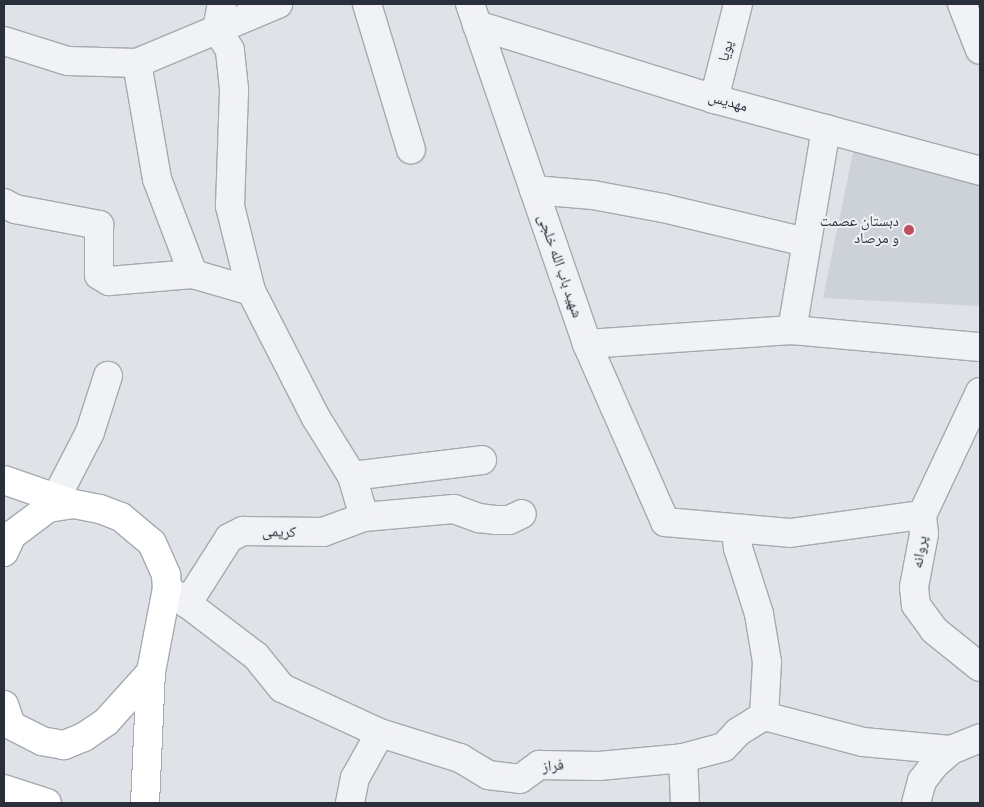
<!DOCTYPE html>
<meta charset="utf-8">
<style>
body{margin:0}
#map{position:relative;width:984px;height:807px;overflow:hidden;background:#dfe2e7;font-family:Cabin,"Noto Naskh Arabic",sans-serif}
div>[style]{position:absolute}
.built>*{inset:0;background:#cdd1d8}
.roads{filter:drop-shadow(1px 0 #a5a9b0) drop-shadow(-1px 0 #a5a9b0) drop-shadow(0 1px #a5a9b0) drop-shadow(0 -1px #a5a9b0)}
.minor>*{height:28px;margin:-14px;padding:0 14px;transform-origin:14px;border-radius:14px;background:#f1f2f5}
.major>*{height:28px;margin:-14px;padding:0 14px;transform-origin:14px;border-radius:14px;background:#fff}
.dots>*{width:14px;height:14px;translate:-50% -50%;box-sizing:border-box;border:2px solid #eef0f4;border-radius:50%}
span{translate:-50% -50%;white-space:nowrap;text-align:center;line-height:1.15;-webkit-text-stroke:4px #eef0f4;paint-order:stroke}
.street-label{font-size:15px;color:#29303c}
.poi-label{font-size:15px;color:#29303c}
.right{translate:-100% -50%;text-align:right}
.frame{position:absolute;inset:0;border:5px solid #29303c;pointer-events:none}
</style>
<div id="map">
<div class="built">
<i style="clip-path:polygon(859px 124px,980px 162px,980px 306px,823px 298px)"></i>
</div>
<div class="roads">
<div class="minor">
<i style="left:367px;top:4px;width:152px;rotate:73.2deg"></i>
<i style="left:470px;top:4px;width:360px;rotate:71deg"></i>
<i style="left:587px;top:344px;width:194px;rotate:66.3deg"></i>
<i style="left:665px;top:522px;width:125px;rotate:5deg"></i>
<i style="left:790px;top:533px;width:133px;rotate:-7.8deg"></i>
<i style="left:962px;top:4px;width:49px;rotate:68.6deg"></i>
<i style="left:477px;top:25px;width:248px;rotate:17.3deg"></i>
<i style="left:714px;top:99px;width:276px;rotate:15.1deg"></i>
<i style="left:4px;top:41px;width:67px;rotate:17.4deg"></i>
<i style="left:68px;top:61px;width:69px;rotate:1.7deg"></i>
<i style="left:137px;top:63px;width:153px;rotate:-22.7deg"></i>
<i style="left:137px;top:63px;width:118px;rotate:80.2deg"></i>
<i style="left:157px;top:179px;width:102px;rotate:69.2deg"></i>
<i style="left:714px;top:99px;width:98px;rotate:-75.8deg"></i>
<i style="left:534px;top:190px;width:59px;rotate:4.8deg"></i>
<i style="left:593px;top:195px;width:71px;rotate:10.5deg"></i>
<i style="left:663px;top:208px;width:147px;rotate:13.4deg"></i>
<i style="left:4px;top:203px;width:13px;rotate:29deg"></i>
<i style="left:15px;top:209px;width:86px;rotate:10.8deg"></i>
<i style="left:99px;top:225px;width:50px;rotate:90deg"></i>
<i style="left:99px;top:275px;width:12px;rotate:31deg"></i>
<i style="left:109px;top:281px;width:84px;rotate:-4.8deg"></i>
<i style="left:193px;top:274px;width:60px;rotate:16.3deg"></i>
<i style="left:792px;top:330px;width:204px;rotate:-80.4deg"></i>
<i style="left:587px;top:344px;width:205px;rotate:-3.9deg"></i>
<i style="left:792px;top:330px;width:189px;rotate:5.2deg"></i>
<i style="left:980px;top:392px;width:136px;rotate:115.2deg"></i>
<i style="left:922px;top:515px;width:19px;rotate:84deg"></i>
<i style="left:924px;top:534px;width:54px;rotate:100.7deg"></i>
<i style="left:914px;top:587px;width:18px;rotate:84deg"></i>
<i style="left:916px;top:605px;width:31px;rotate:54deg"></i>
<i style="left:934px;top:630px;width:59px;rotate:38.8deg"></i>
<i style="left:352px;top:476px;width:131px;rotate:-7deg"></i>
<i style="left:56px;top:498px;width:74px;rotate:-62.7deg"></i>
<i style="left:90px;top:432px;width:59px;rotate:-72.2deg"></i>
<i style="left:364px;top:517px;width:90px;rotate:-5.1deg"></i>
<i style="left:454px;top:509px;width:27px;rotate:20deg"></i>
<i style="left:479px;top:518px;width:16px;rotate:7deg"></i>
<i style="left:495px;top:520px;width:14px"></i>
<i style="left:509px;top:520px;width:14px;rotate:-25deg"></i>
<i style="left:736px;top:530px;width:18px;rotate:84deg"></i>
<i style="left:738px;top:548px;width:69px;rotate:72.3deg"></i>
<i style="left:759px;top:614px;width:49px;rotate:80.5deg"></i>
<i style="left:767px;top:662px;width:54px;rotate:93.2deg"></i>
<i style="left:167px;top:588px;width:112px;rotate:37.4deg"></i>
<i style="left:256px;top:656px;width:41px;rotate:50.9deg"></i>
<i style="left:282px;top:688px;width:108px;rotate:24.7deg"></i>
<i style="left:380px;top:733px;width:84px;rotate:17.4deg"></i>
<i style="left:460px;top:758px;width:33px;rotate:31deg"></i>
<i style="left:488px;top:775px;width:32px;rotate:7deg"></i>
<i style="left:520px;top:779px;width:24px;rotate:-36deg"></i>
<i style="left:539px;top:765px;width:60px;rotate:1deg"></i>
<i style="left:599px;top:766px;width:84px;rotate:-5.4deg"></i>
<i style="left:683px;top:758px;width:42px;rotate:-15deg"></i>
<i style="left:724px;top:747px;width:21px;rotate:-47deg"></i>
<i style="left:738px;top:732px;width:31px;rotate:-32deg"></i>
<i style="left:764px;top:716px;width:102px;rotate:14.7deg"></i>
<i style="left:863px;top:742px;width:88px;rotate:5.2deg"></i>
<i style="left:187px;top:604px;width:78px;rotate:-57.5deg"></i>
<i style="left:229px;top:538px;width:16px;rotate:-27deg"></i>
<i style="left:243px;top:531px;width:80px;rotate:0.7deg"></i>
<i style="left:323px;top:532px;width:44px;rotate:-20.1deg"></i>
<i style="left:364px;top:517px;width:43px;rotate:-106.3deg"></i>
<i style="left:352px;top:476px;width:68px;rotate:-121.8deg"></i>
<i style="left:316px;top:418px;width:143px;rotate:-117.1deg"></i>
<i style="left:251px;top:291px;width:88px;rotate:-103.9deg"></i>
<i style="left:230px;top:206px;width:117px;rotate:-88deg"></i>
<i style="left:234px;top:89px;width:39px;rotate:-96deg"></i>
<i style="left:230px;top:50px;width:25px;rotate:-122deg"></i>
<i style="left:217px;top:29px;width:25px;rotate:-79deg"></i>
<i style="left:683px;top:758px;width:45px;rotate:87.5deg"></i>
<i style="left:350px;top:803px;width:25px;rotate:-79deg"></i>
<i style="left:355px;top:778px;width:51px;rotate:-60.9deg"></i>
<i style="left:916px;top:803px;width:23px;rotate:-75deg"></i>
<i style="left:922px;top:781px;width:20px;rotate:-53deg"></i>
<i style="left:934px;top:765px;width:23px;rotate:-41deg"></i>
<i style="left:951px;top:750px;width:31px;rotate:-22deg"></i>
</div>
<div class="major">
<i style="left:4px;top:480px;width:73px;rotate:19.2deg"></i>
<i style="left:4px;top:552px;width:19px;rotate:-65deg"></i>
<i style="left:12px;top:535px;width:45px;rotate:-36.9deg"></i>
<i style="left:48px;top:508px;width:26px;rotate:-9deg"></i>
<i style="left:74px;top:504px;width:26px;rotate:11deg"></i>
<i style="left:100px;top:509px;width:22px;rotate:21deg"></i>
<i style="left:121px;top:517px;width:40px;rotate:40deg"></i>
<i style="left:152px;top:543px;width:35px;rotate:66deg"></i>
<i style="left:166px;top:575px;width:13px;rotate:86deg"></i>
<i style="left:167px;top:588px;width:86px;rotate:100.8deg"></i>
<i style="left:151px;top:672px;width:67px;rotate:132deg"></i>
<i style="left:106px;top:722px;width:27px;rotate:146deg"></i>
<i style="left:84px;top:737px;width:22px;rotate:158deg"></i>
<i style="left:64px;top:745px;width:22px;rotate:-170deg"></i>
<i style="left:42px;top:741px;width:35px;rotate:-153deg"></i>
<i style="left:11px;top:725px;width:21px;rotate:-109deg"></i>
<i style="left:4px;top:789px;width:45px;rotate:18deg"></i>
<i style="left:145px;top:803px;width:131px;rotate:-87.4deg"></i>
</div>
</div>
<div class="dots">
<i style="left:909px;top:230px;background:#c14f5d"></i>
</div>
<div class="street-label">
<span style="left:726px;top:51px;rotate:-76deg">پویا</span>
<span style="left:728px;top:102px;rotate:15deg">مهدیس</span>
<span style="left:560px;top:266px;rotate:71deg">شهید باب الله خلجی</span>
<span style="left:279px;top:532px;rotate:2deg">کریمی</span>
<span style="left:920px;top:552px;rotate:-81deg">پروانه</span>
<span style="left:553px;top:766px;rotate:-6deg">فراز</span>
</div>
<div class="poi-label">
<span class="right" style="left:899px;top:230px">دبستان عصمت<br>و مرصاد</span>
</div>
<div class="frame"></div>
</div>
